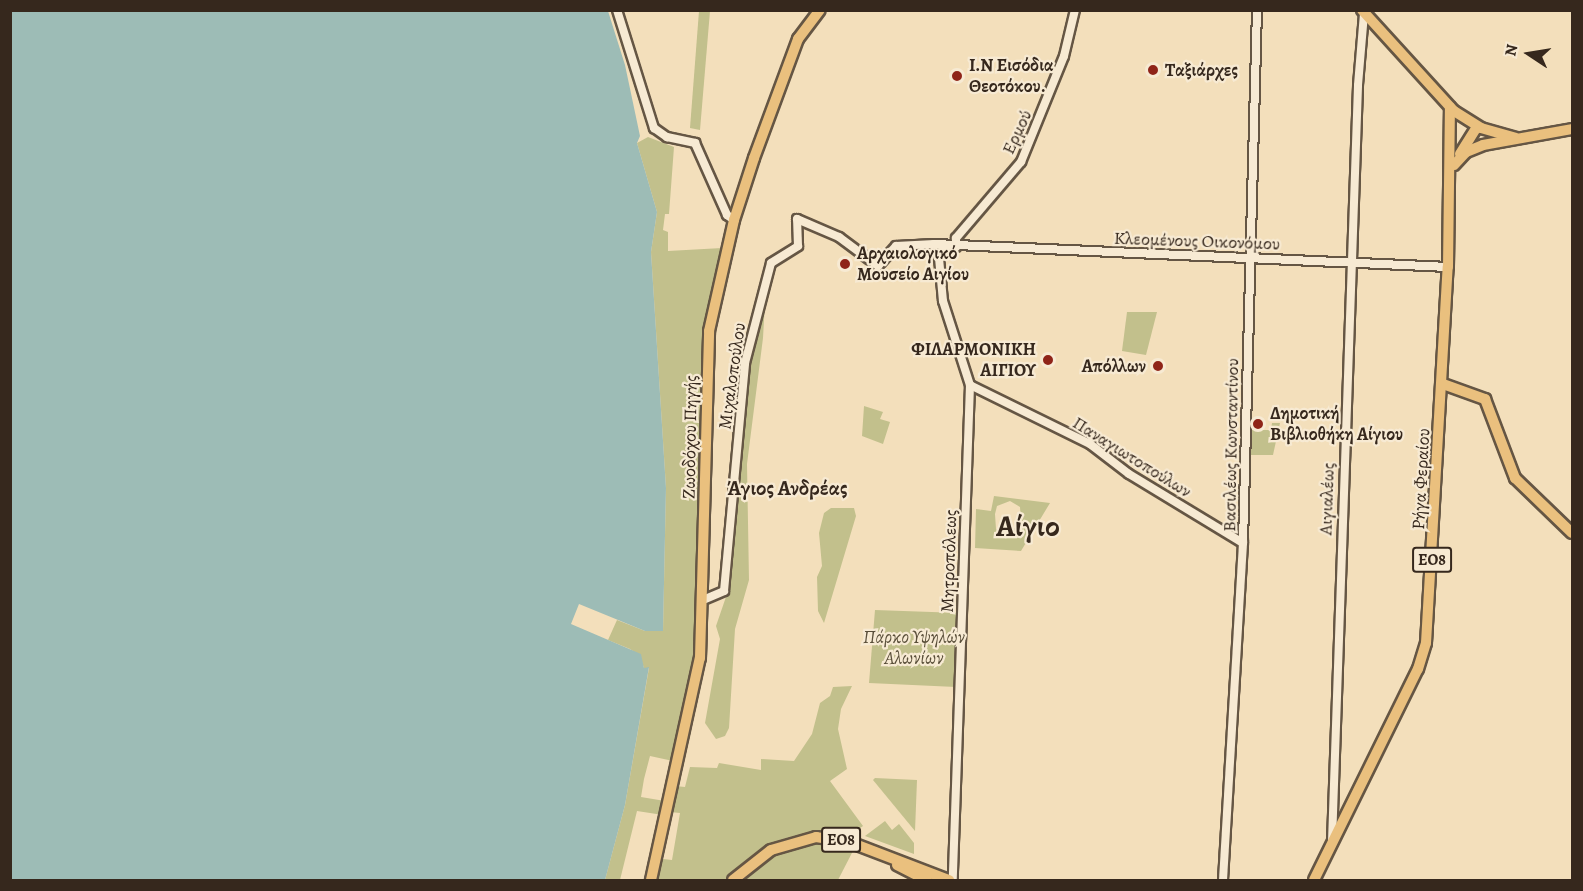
<!DOCTYPE html>
<meta charset="utf-8">
<style>
body{margin:0}
#map{position:relative;width:1583px;height:891px;overflow:hidden;background:#f3dfbb;font-family:Alegreya,serif}
div>[style]{position:absolute}
.green>*{inset:0;background:#c2c08c}
.water>*{inset:0;background:#9dbcb6}
.roads{filter:drop-shadow(2px 0 #655644) drop-shadow(-2px 0 #655644) drop-shadow(0 2px #655644) drop-shadow(0 -2px #655644)}
.minor>*{height:8px;margin:-4px;padding:0 4px;transform-origin:4px;border-radius:4px;background:#f7ead3}
.major>*{height:10px;margin:-5px;padding:0 5px;transform-origin:5px;border-radius:5px;background:#eac07e}
.dots>*{width:16px;height:16px;translate:-50% -50%;box-sizing:border-box;border:3px solid #f7ead3;border-radius:50%}
span{translate:-50% -50%;white-space:nowrap;text-align:center;line-height:1.15;-webkit-text-stroke:4.5px #f7ead3;paint-order:stroke}
.shield-label span{padding:2px 4px;background:#f7ead3;border:2px solid;border-radius:4px;-webkit-text-stroke-width:0}
.shield-label{font-size:16px;color:#36281d;font-weight:700}
.poi-label{font-size:18px;color:#36281d;font-weight:700}
.left{translate:0 -50%;text-align:left}
.right{translate:-100% -50%;text-align:right}
.street-label{font-size:18px;color:#36281d}
.park-label{font-size:18px;color:#594e39;font-style:italic}
.quarter-label{font-size:21px;color:#36281d;font-weight:700}
.town-label{font-size:30px;color:#36281d;font-weight:700}
.frame{position:absolute;inset:0;border:12px solid #36281d;pointer-events:none}
.north{position:absolute;left:1499px;top:24px;width:60px;height:60px;-webkit-text-stroke:4px #f7ead3;paint-order:stroke;rotate:282deg;font-size:16px;font-weight:700;line-height:24px;text-align:center;color:#36281d}
.north::after{content:'';display:block;margin:auto;width:21px;height:27px;background:#36281d;clip-path:polygon(50% 0,100% 100%,50% 72%,0 100%)}
</style>
<div id="map">
<div class="green">
<i style="clip-path:polygon(699px 11px,710px 11px,700px 130px,690px 128px)"></i>
<i style="clip-path:polygon(648px 137px,674px 147px,669px 214px,665px 214px,663px 230px,668px 232px,668px 251px,722px 248px,702px 358px,698px 647px,673px 761px,650px 756px,644px 779px,641px 797px,665px 801px,663px 815px,637px 811px,620px 880px,605px 880px,625px 805px,649px 668px,644px 668px,640px 656px,630px 649px,608px 640px,617px 620px,645px 631px,663px 631px,666px 488px,651px 252px,657px 212px,637px 143px)"></i>
<i style="clip-path:polygon(762px 301px,765px 302px,763px 338px,747px 464px,749px 580px,735px 629px,729px 728px,725px 736px,716px 739px,705px 723px,720px 639px,716px 626px,728px 591px,748px 363px)"></i>
<i style="clip-path:polygon(1127px 312px,1157px 312px,1146px 355px,1122px 351px)"></i>
<i style="clip-path:polygon(864px 406px,883px 412px,880px 419px,890px 422px,883px 444px,862px 436px)"></i>
<i style="clip-path:polygon(1272px 423px,1280px 423px,1273px 455px,1251px 455px,1251px 430px,1271px 430px)"></i>
<i style="clip-path:polygon(evenodd,994px 496px,1050px 503px,1021px 551px,975px 548px,976px 509px,991px 511px,994px 496px,1010px 501px,1020px 507px,1021px 522px,1019px 531px,1014px 528px,1011px 537px,1004px 537px,996px 529px,995px 514px,997px 506px,1010px 501px)"></i>
<i style="clip-path:polygon(831px 508px,854px 508px,856px 516px,824px 623px,818px 611px,817px 577px,822px 566px,819px 533px,824px 513px)"></i>
<i style="clip-path:polygon(875px 610px,960px 613px,956px 687px,869px 683px)"></i>
<i style="clip-path:polygon(852px 686px,841px 709px,838px 729px,847px 769px,830px 781px,863px 826px,853px 833px,816px 830px,780px 840px,755px 855px,730px 880px,651px 880px,659px 849px,663px 859px,672px 860px,680px 813px,670px 812px,675px 786px,685px 787px,690px 767px,717px 768px,719px 763px,761px 770px,761px 759px,794px 761px,812px 734px,820px 703px,830px 696px,833px 687px)"></i>
<i style="clip-path:polygon(875px 778px,917px 780px,915px 831px,873px 780px)"></i>
<i style="clip-path:polygon(885px 821px,892px 830px,899px 824px,914px 843px,914px 854px,865px 836px)"></i>
<i style="clip-path:polygon(817px 840px,855px 847px,838px 880px,741px 880px,783px 849px)"></i>
</div>
<div class="water">
<i style="clip-path:polygon(10px 11px,608px 11px,625px 65px,640px 136px,637px 143px,657px 212px,651px 252px,666px 488px,663px 631px,645px 631px,579px 604px,571px 624px,641px 654px,644px 668px,649px 667px,625px 805px,605px 880px,11px 880px)"></i>
</div>
<div class="roads">
<div class="minor">
<i style="left:617px;top:10px;width:124px;rotate:72.6deg"></i>
<i style="left:654px;top:128px;width:16px;rotate:35deg"></i>
<i style="left:667px;top:137px;width:29px;rotate:12deg"></i>
<i style="left:695px;top:143px;width:79px;rotate:66deg"></i>
<i style="left:727px;top:215px;width:9px;rotate:36deg"></i>
<i style="left:943px;top:247px;width:12px;rotate:110deg"></i>
<i style="left:939px;top:258px;width:43px;rotate:84.7deg"></i>
<i style="left:943px;top:301px;width:88px;rotate:72.2deg"></i>
<i style="left:970px;top:385px;width:495px;rotate:92deg"></i>
<i style="left:956px;top:247px;width:9px;rotate:-90deg"></i>
<i style="left:956px;top:238px;width:100px;rotate:-49.5deg"></i>
<i style="left:1021px;top:162px;width:114px;rotate:-67.9deg"></i>
<i style="left:1064px;top:56px;width:47px;rotate:-76.6deg"></i>
<i style="left:970px;top:385px;width:134px;rotate:26.2deg"></i>
<i style="left:1090px;top:444px;width:49px;rotate:37.6deg"></i>
<i style="left:1129px;top:474px;width:133px;rotate:31.2deg"></i>
<i style="left:703px;top:600px;width:23px;rotate:-23deg"></i>
<i style="left:724px;top:591px;width:229px;rotate:-84.7deg"></i>
<i style="left:745px;top:363px;width:103px;rotate:-75.4deg"></i>
<i style="left:771px;top:263px;width:32px;rotate:-32deg"></i>
<i style="left:798px;top:246px;width:27px;rotate:-92deg"></i>
<i style="left:797px;top:219px;width:46px;rotate:23.2deg"></i>
<i style="left:839px;top:237px;width:49px;rotate:36.6deg"></i>
<i style="left:878px;top:266px;width:27px;rotate:-48deg"></i>
<i style="left:896px;top:246px;width:38px;rotate:-3deg"></i>
<i style="left:934px;top:244px;width:515px;rotate:2.56deg"></i>
<i style="left:1332px;top:842px;width:757px;rotate:-88.03deg"></i>
<i style="left:1358px;top:85px;width:72px;rotate:-85.2deg"></i>
<i style="left:1223px;top:880px;width:338px;rotate:-86.6deg"></i>
<i style="left:1243px;top:543px;width:533px;rotate:-88.5deg"></i>
</div>
<div class="major">
<i style="left:1362px;top:10px;width:137px;rotate:47.7deg"></i>
<i style="left:1454px;top:111px;width:32px;rotate:32deg"></i>
<i style="left:1481px;top:128px;width:36px;rotate:16deg"></i>
<i style="left:1460px;top:154px;width:32px;rotate:-58deg"></i>
<i style="left:1454px;top:165px;width:18px;rotate:-47deg"></i>
<i style="left:1466px;top:152px;width:18px;rotate:-22deg"></i>
<i style="left:1483px;top:145px;width:90px;rotate:-10.2deg"></i>
<i style="left:1443px;top:384px;width:45px;rotate:19.7deg"></i>
<i style="left:1485px;top:399px;width:85px;rotate:69.2deg"></i>
<i style="left:1515px;top:478px;width:79px;rotate:44deg"></i>
<i style="left:897px;top:865px;width:34px;rotate:27deg"></i>
<i style="left:651px;top:880px;width:227px;rotate:-77.6deg"></i>
<i style="left:700px;top:658px;width:327px;rotate:-88.4deg"></i>
<i style="left:709px;top:331px;width:114px;rotate:-77.3deg"></i>
<i style="left:734px;top:220px;width:65px;rotate:-72.1deg"></i>
<i style="left:754px;top:158px;width:127px;rotate:-69.7deg"></i>
<i style="left:798px;top:39px;width:36px;rotate:-53deg"></i>
<i style="left:733px;top:880px;width:48px;rotate:-38.3deg"></i>
<i style="left:771px;top:850px;width:47px;rotate:-16.1deg"></i>
<i style="left:816px;top:837px;width:36px;rotate:9deg"></i>
<i style="left:852px;top:843px;width:104px;rotate:20.9deg"></i>
<i style="left:1314px;top:880px;width:235px;rotate:-63.8deg"></i>
<i style="left:1418px;top:669px;width:27px;rotate:-73deg"></i>
<i style="left:1426px;top:643px;width:377px;rotate:-86.7deg"></i>
<i style="left:1448px;top:267px;width:160px;rotate:-89.3deg"></i>
</div>
</div>
<div class="dots">
<i style="left:1153px;top:70px;background:#8f2418"></i>
<i style="left:957px;top:76px;background:#8f2418"></i>
<i style="left:845px;top:264px;background:#8f2418"></i>
<i style="left:1048px;top:360px;background:#8f2418"></i>
<i style="left:1158px;top:366px;background:#8f2418"></i>
<i style="left:1258px;top:424px;background:#8f2418"></i>
</div>
<div class="shield-label">
<span style="left:1432px;top:560px">ΕΟ8</span>
<span style="left:841px;top:840px">ΕΟ8</span>
</div>
<div class="poi-label">
<span class="left" style="left:969px;top:76px">Ι.Ν Εισόδια<br>Θεοτόκου.</span>
<span class="left" style="left:1165px;top:70px">Ταξιάρχες</span>
<span class="left" style="left:857px;top:264px">Αρχαιολογικό<br>Μουσείο Αιγίου</span>
<span class="right" style="left:1036px;top:360px">ΦΙΛΑΡΜΟΝΙΚΗ<br>ΑΙΓΙΟΥ</span>
<span class="right" style="left:1146px;top:366px">Απόλλων</span>
<span class="left" style="left:1270px;top:424px">Δημοτική<br>Βιβλιοθήκη Αίγιου</span>
</div>
<div class="street-label">
<span style="left:1017px;top:132px;rotate:-65deg">Ερμού</span>
<span style="left:1197px;top:241px;rotate:2deg">Κλεομένους Οικονόμου</span>
<span style="left:732px;top:376px;rotate:-82deg">Μιχαλοπούλου</span>
<span style="left:690px;top:437px;rotate:-89deg">Ζωοδόχου Πηγής</span>
<span style="left:1231px;top:445px;rotate:-89deg">Βασιλέως Κωνσταντίνου</span>
<span style="left:1132px;top:457px;rotate:32deg">Παναγιωτοπούλων</span>
<span style="left:1421px;top:479px;rotate:-87deg">Ρήγα Φεραίου</span>
<span style="left:1327px;top:499px;rotate:-88deg">Αιγιαλέως</span>
<span style="left:949px;top:561px;rotate:-88deg">Μητροπόλεως</span>
</div>
<div class="park-label">
<span style="left:914px;top:648px">Πάρκο Υψηλών<br>Αλωνίων</span>
</div>
<div class="quarter-label">
<span style="left:787px;top:488px">Άγιος Ανδρέας</span>
</div>
<div class="town-label">
<span style="left:1028px;top:526px">Αίγιο</span>
</div>
<div class="frame"></div>
<div class="north">N</div>
</div>
